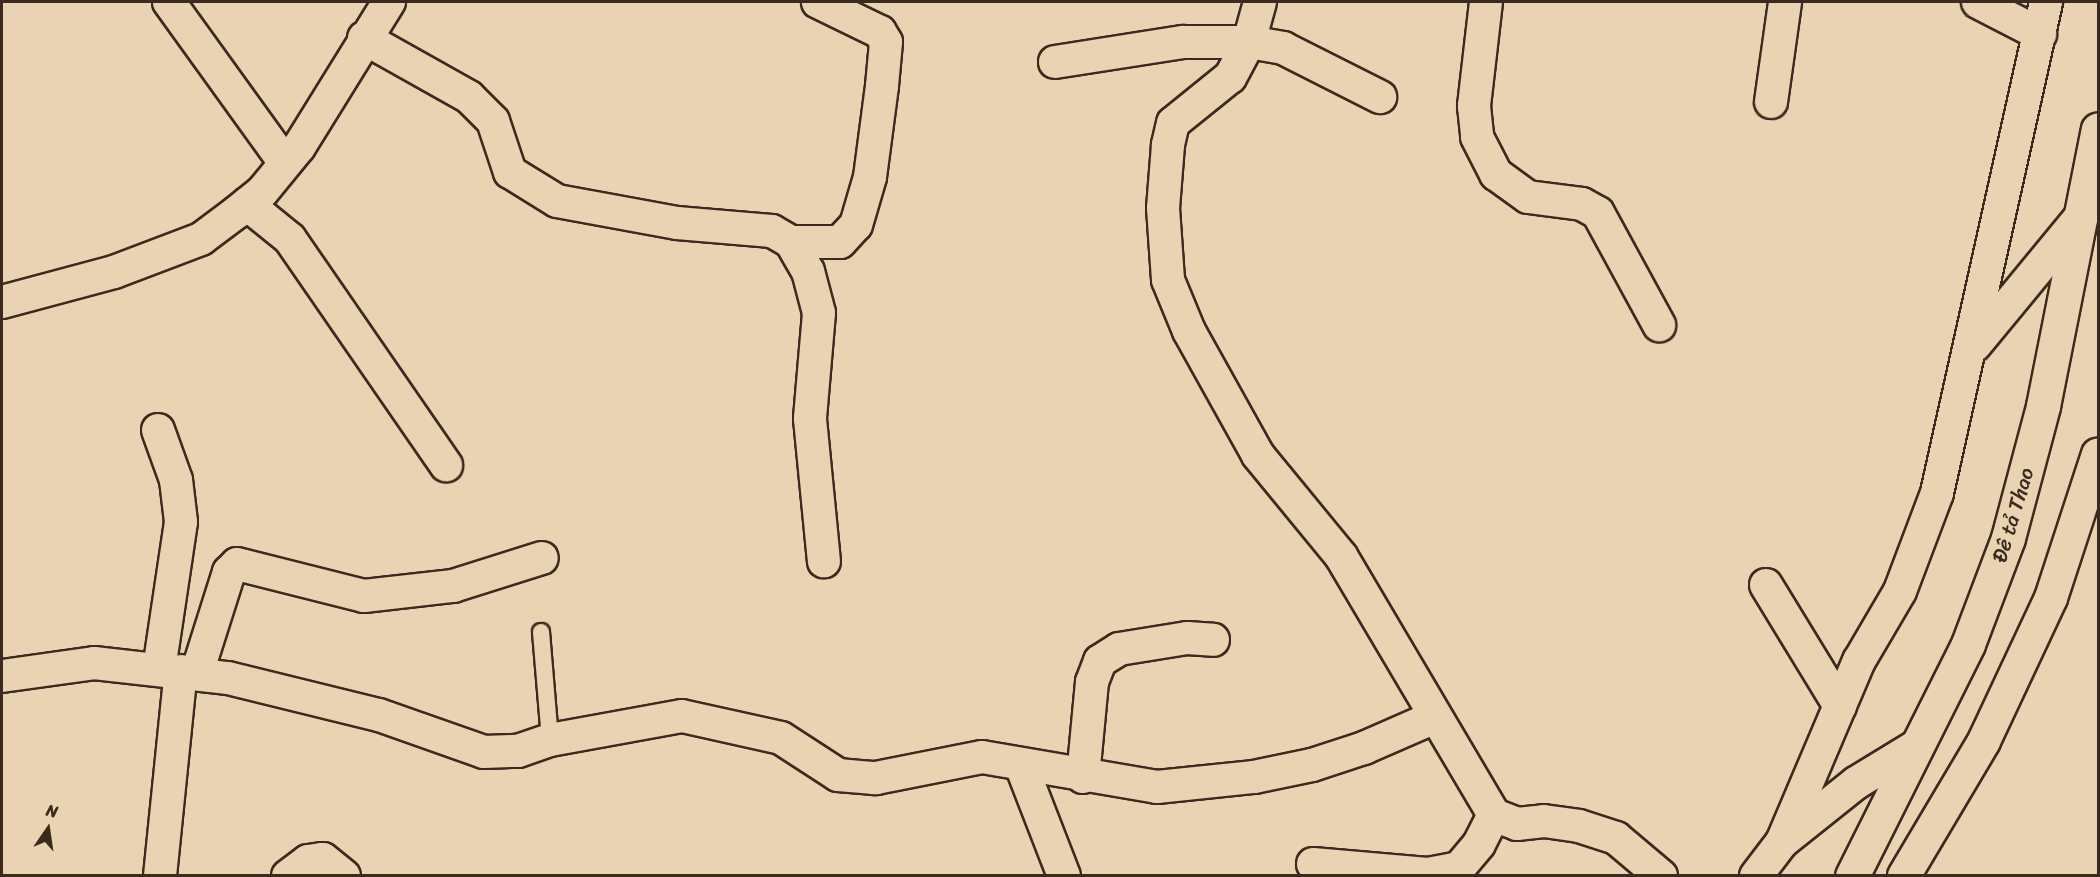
<!DOCTYPE html>
<meta charset="utf-8">
<style>
body{margin:0}
#map{position:relative;width:2100px;height:877px;overflow:hidden;background:#e9d3b2;font-family:Sriracha,sans-serif}
div>[style]{position:absolute}
.roads{filter:drop-shadow(2px 0 #3b2a1e) drop-shadow(-2px 0 #3b2a1e) drop-shadow(0 2px #3b2a1e) drop-shadow(0 -2px #3b2a1e)}
.service>*{height:16px;margin:-8px;padding:0 8px;transform-origin:8px;border-radius:8px;background:#e9d3b2}
.minor>*{height:32px;margin:-16px;padding:0 16px;transform-origin:16px;border-radius:16px;background:#e9d3b2}
.primary>*{height:33px;margin:-16.5px;padding:0 16.5px;transform-origin:16.5px;border-radius:16.5px;background:#e9d3b2}
span{translate:-50% -50%;white-space:nowrap;text-align:center;line-height:1.15;-webkit-text-stroke:5px #e9d3b2;paint-order:stroke}
.street-label{font-size:21px;color:#3b2a1e}
.frame{position:absolute;inset:0;border:3px solid #3b2a1e;pointer-events:none}
.north{position:absolute;left:18px;top:799px;width:60px;height:60px;-webkit-text-stroke:4px #e9d3b2;paint-order:stroke;rotate:13deg;font-size:16px;font-weight:700;line-height:24px;text-align:center;color:#3b2a1e}
.north::after{content:'';display:block;margin:auto;width:21px;height:27px;background:#3b2a1e;clip-path:polygon(50% 0,100% 100%,50% 72%,0 100%)}
</style>
<div id="map">
<div class="roads">
<div class="service">
<i style="left:541px;top:632px;width:108px;rotate:85.2deg"></i>
</div>
<div class="minor">
<i style="left:169px;top:2px;width:198px;rotate:54.2deg"></i>
<i style="left:1260px;top:2px;width:41px;rotate:105.4deg"></i>
<i style="left:1249px;top:42px;width:40px;rotate:118deg"></i>
<i style="left:1230px;top:77px;width:73px;rotate:141.1deg"></i>
<i style="left:1173px;top:123px;width:23px;rotate:103deg"></i>
<i style="left:1168px;top:145px;width:63px;rotate:94.5deg"></i>
<i style="left:1163px;top:208px;width:72px;rotate:86deg"></i>
<i style="left:1168px;top:280px;width:55px;rotate:67.6deg"></i>
<i style="left:1189px;top:331px;width:142px;rotate:60.9deg"></i>
<i style="left:1258px;top:455px;width:131px;rotate:50.6deg"></i>
<i style="left:1341px;top:556px;width:301px;rotate:59.4deg"></i>
<i style="left:1494px;top:815px;width:25px;rotate:21deg"></i>
<i style="left:1517px;top:824px;width:27px;rotate:-6deg"></i>
<i style="left:1544px;top:821px;width:35px;rotate:8deg"></i>
<i style="left:1579px;top:826px;width:39px;rotate:18deg"></i>
<i style="left:1616px;top:838px;width:59px;rotate:40.2deg"></i>
<i style="left:1486px;top:2px;width:105px;rotate:96.6deg"></i>
<i style="left:1474px;top:106px;width:31px;rotate:84deg"></i>
<i style="left:1477px;top:137px;width:42px;rotate:62.8deg"></i>
<i style="left:1496px;top:174px;width:39px;rotate:36deg"></i>
<i style="left:1528px;top:197px;width:54px;rotate:7.4deg"></i>
<i style="left:1582px;top:204px;width:18px;rotate:29deg"></i>
<i style="left:1598px;top:213px;width:128px;rotate:61.4deg"></i>
<i style="left:1978px;top:2px;width:70px;rotate:27.3deg"></i>
<i style="left:364px;top:38px;width:120px;rotate:29.3deg"></i>
<i style="left:469px;top:97px;width:34px;rotate:45deg"></i>
<i style="left:493px;top:121px;width:54px;rotate:71.6deg"></i>
<i style="left:510px;top:172px;width:55px;rotate:31.7deg"></i>
<i style="left:557px;top:201px;width:122px;rotate:10.4deg"></i>
<i style="left:677px;top:223px;width:95px;rotate:4.8deg"></i>
<i style="left:772px;top:231px;width:22px;rotate:30deg"></i>
<i style="left:791px;top:242px;width:34px;rotate:60deg"></i>
<i style="left:808px;top:271px;width:43px;rotate:75.3deg"></i>
<i style="left:819px;top:313px;width:106px;rotate:94.9deg"></i>
<i style="left:810px;top:419px;width:143px;rotate:84.4deg"></i>
<i style="left:1055px;top:62px;width:130px;rotate:-8.9deg"></i>
<i style="left:1183px;top:42px;width:66px"></i>
<i style="left:1249px;top:42px;width:35px;rotate:10deg"></i>
<i style="left:1283px;top:48px;width:109px;rotate:26.8deg"></i>
<i style="left:1771px;top:102px;width:101px;rotate:-82deg"></i>
<i style="left:247px;top:204px;width:55px;rotate:39.1deg"></i>
<i style="left:290px;top:239px;width:275px;rotate:55.4deg"></i>
<i style="left:791px;top:242px;width:49px"></i>
<i style="left:840px;top:242px;width:23px;rotate:-47deg"></i>
<i style="left:856px;top:225px;width:50px;rotate:-73.7deg"></i>
<i style="left:870px;top:177px;width:92px;rotate:-82.5deg"></i>
<i style="left:882px;top:86px;width:44px;rotate:-84.8deg"></i>
<i style="left:886px;top:42px;width:12px;rotate:-121deg"></i>
<i style="left:880px;top:32px;width:69px;rotate:-154.2deg"></i>
<i style="left:2px;top:302px;width:116px;rotate:-15deg"></i>
<i style="left:114px;top:272px;width:93px;rotate:-20.8deg"></i>
<i style="left:201px;top:239px;width:45px;rotate:-36.9deg"></i>
<i style="left:237px;top:212px;width:32px;rotate:-39deg"></i>
<i style="left:262px;top:192px;width:58px;rotate:-50.6deg"></i>
<i style="left:299px;top:147px;width:171px;rotate:-58.2deg"></i>
<i style="left:1975px;top:345px;width:170px;rotate:-50.5deg"></i>
<i style="left:158px;top:430px;width:53px;rotate:70.2deg"></i>
<i style="left:176px;top:480px;width:42px;rotate:83.2deg"></i>
<i style="left:181px;top:522px;width:149px;rotate:98.5deg"></i>
<i style="left:1766px;top:585px;width:142px;rotate:58.6deg"></i>
<i style="left:197px;top:673px;width:106px;rotate:-72.4deg"></i>
<i style="left:229px;top:572px;width:11px;rotate:-45deg"></i>
<i style="left:237px;top:564px;width:131px;rotate:14.1deg"></i>
<i style="left:364px;top:596px;width:90px;rotate:-6.4deg"></i>
<i style="left:453px;top:586px;width:93px;rotate:-17.5deg"></i>
<i style="left:2px;top:676px;width:93px;rotate:-8deg"></i>
<i style="left:94px;top:663px;width:135px;rotate:6.4deg"></i>
<i style="left:228px;top:678px;width:155px;rotate:13.8deg"></i>
<i style="left:379px;top:715px;width:111px;rotate:19.4deg"></i>
<i style="left:484px;top:752px;width:34px;rotate:-2deg"></i>
<i style="left:518px;top:751px;width:34px;rotate:-19deg"></i>
<i style="left:550px;top:740px;width:134px;rotate:-10.3deg"></i>
<i style="left:682px;top:716px;width:101px;rotate:12.5deg"></i>
<i style="left:781px;top:738px;width:68px;rotate:33deg"></i>
<i style="left:838px;top:775px;width:38px;rotate:5deg"></i>
<i style="left:876px;top:778px;width:108px;rotate:-11.2deg"></i>
<i style="left:982px;top:757px;width:178px;rotate:9.7deg"></i>
<i style="left:1157px;top:787px;width:98px;rotate:-5.9deg"></i>
<i style="left:1254px;top:777px;width:59px;rotate:-11.7deg"></i>
<i style="left:1312px;top:765px;width:55px;rotate:-18.1deg"></i>
<i style="left:1364px;top:748px;width:77px;rotate:-23.6deg"></i>
<i style="left:1021px;top:765px;width:119px;rotate:68.8deg"></i>
<i style="left:1083px;top:777px;width:95px;rotate:-84.6deg"></i>
<i style="left:1092px;top:682px;width:22px;rotate:-69deg"></i>
<i style="left:1100px;top:661px;width:22px;rotate:-32deg"></i>
<i style="left:1119px;top:649px;width:69px;rotate:-9.2deg"></i>
<i style="left:1187px;top:638px;width:26px;rotate:4deg"></i>
<i style="left:1782px;top:842px;width:197px;rotate:-67deg"></i>
<i style="left:1859px;top:661px;width:81px;rotate:-59.6deg"></i>
<i style="left:1900px;top:591px;width:105px;rotate:-69.3deg"></i>
<i style="left:1937px;top:493px;width:503px;rotate:-77.48deg"></i>
<i style="left:1313px;top:864px;width:115px;rotate:5deg"></i>
<i style="left:1428px;top:874px;width:32px;rotate:-11deg"></i>
<i style="left:1459px;top:868px;width:31px;rotate:-50deg"></i>
<i style="left:1479px;top:844px;width:33px;rotate:-63deg"></i>
<i style="left:160px;top:876px;width:206px;rotate:-84.2deg"></i>
<i style="left:288px;top:876px;width:25px;rotate:-37deg"></i>
<i style="left:308px;top:861px;width:15px;rotate:-8deg"></i>
<i style="left:323px;top:859px;width:27px;rotate:39deg"></i>
<i style="left:1756px;top:876px;width:43px;rotate:-52.6deg"></i>
<i style="left:1782px;top:842px;width:95px;rotate:-38.6deg"></i>
<i style="left:1856px;top:783px;width:73px;rotate:-31.5deg"></i>
<i style="left:1904px;top:876px;width:157px;rotate:-59.3deg"></i>
<i style="left:1984px;top:741px;width:158px;rotate:-64.9deg"></i>
<i style="left:2051px;top:598px;width:151px;rotate:-71.9deg"></i>
</div>
<div class="primary">
<i style="left:1852px;top:876px;width:259px;rotate:-63.4deg"></i>
<i style="left:1968px;top:644px;width:113px;rotate:-69.3deg"></i>
<i style="left:2008px;top:538px;width:137px;rotate:-75.1deg"></i>
<i style="left:2043px;top:406px;width:282px;rotate:-78.8deg"></i>
</div>
</div>
<div class="street-label">
<span style="left:2013px;top:515px;rotate:-73deg">Đê tả Thao</span>
</div>
<div class="frame"></div>
<div class="north">N</div>
</div>
